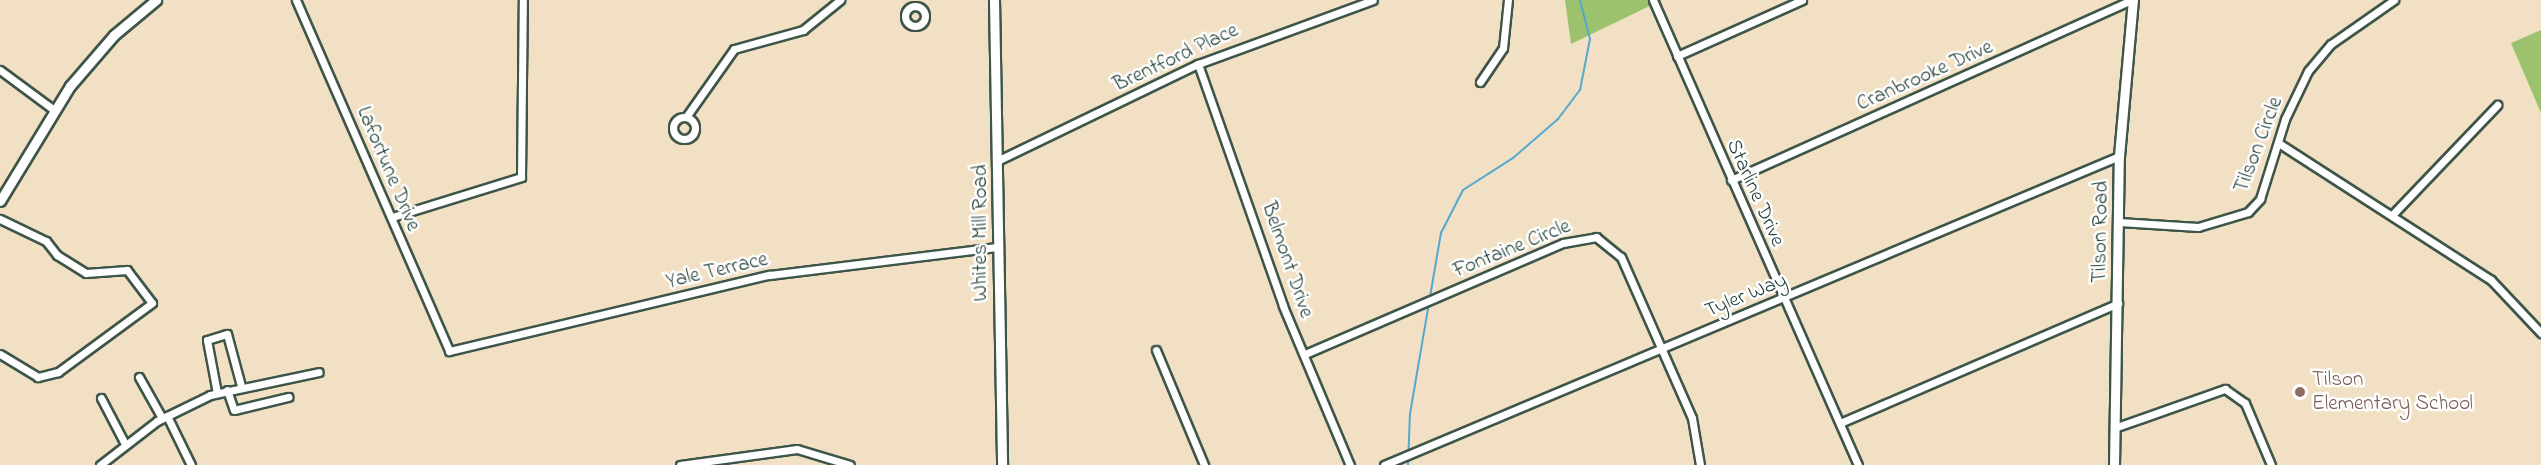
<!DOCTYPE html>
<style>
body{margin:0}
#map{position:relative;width:2541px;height:465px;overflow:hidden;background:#f1e0c3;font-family:"Indie Flower",sans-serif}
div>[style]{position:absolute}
.green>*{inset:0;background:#9dc26d}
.stream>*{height:2px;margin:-1px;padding:0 1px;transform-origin:1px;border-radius:1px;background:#54a8d0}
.roads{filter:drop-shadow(2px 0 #3e5549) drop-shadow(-2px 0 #3e5549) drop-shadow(0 2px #3e5549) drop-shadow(0 -2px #3e5549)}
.street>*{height:7px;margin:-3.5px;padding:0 3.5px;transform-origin:3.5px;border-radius:3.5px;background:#fff}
.street>.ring{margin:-3.5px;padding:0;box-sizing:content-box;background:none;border:7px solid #fff;border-radius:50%}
.secondary>*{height:9px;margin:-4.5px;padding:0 4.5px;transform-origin:4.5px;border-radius:4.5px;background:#fff}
.dots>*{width:16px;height:16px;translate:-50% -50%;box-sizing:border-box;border:3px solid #fff;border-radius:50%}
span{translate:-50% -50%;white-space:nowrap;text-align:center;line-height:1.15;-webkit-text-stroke:5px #fff;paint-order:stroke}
.street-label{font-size:21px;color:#1f3d34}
.education-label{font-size:21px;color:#785e54}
.left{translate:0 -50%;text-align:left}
</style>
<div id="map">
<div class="green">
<i style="clip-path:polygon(1565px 0,1662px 0,1571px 44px)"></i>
<i style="clip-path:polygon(2541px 30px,2541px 113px,2511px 43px)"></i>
</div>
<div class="stream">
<i style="left:1408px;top:465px;width:51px;rotate:-87.8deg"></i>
<i style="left:1410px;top:414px;width:184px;rotate:-80.3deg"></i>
<i style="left:1441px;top:233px;width:48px;rotate:-62.9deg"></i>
<i style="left:1463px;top:190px;width:59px;rotate:-32.6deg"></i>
<i style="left:1513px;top:158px;width:60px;rotate:-40.9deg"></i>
<i style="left:1558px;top:119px;width:36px;rotate:-53deg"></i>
<i style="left:1580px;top:90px;width:52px;rotate:-78.9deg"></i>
<i style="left:1590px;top:39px;width:40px;rotate:-104.4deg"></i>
</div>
<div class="roads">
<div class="street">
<i style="left:296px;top:0;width:383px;rotate:66.4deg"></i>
<i style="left:449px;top:351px;width:329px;rotate:-13.4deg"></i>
<i style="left:769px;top:275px;width:230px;rotate:-7deg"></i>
<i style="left:1653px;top:0;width:508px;rotate:66.21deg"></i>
<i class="ring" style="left:905px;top:6px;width:13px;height:13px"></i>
<i style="left:1677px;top:56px;width:137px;rotate:-24.1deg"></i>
<i style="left:1198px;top:64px;width:256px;rotate:70.6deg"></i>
<i style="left:1283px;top:306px;width:173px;rotate:67.2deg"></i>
<i style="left:0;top:70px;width:67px;rotate:36.5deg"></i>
<i style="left:1480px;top:82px;width:41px;rotate:-55.9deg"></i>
<i style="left:1503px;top:48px;width:48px;rotate:-84.1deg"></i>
<i style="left:686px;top:117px;width:83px;rotate:-54.8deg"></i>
<i style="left:734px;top:49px;width:72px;rotate:-15.4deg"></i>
<i style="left:803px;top:30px;width:48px;rotate:-39deg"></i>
<i class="ring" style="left:673px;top:117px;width:15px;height:15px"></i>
<i style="left:2280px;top:144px;width:251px;rotate:32.8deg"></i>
<i style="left:2491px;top:280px;width:73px;rotate:46.7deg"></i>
<i style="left:999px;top:160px;width:221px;rotate:-25.8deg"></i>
<i style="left:1198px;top:64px;width:186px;rotate:-20.1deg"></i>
<i style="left:1731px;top:180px;width:439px;rotate:-24.2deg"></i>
<i style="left:2393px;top:214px;width:151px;rotate:-46.3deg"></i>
<i style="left:392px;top:217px;width:135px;rotate:-17.2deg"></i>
<i style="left:521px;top:177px;width:177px;rotate:-89.4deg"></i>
<i style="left:0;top:219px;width:51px;rotate:25.6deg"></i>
<i style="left:46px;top:241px;width:18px;rotate:52deg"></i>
<i style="left:57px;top:255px;width:34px;rotate:32deg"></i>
<i style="left:86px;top:273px;width:41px;rotate:-4.2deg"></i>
<i style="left:127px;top:270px;width:41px;rotate:52.9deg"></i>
<i style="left:152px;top:303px;width:117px;rotate:143.7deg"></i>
<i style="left:58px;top:372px;width:21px;rotate:166deg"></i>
<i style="left:38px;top:377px;width:44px;rotate:-148.8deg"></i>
<i style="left:2119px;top:222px;width:79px;rotate:3.6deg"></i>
<i style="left:2198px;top:227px;width:52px;rotate:-16.7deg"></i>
<i style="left:2248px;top:212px;width:18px;rotate:-47deg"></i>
<i style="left:2260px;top:199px;width:84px;rotate:-72.6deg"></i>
<i style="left:2285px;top:119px;width:53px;rotate:-64.4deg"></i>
<i style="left:2308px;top:71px;width:35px;rotate:-50deg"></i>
<i style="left:2331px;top:44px;width:77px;rotate:-34.9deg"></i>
<i style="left:1156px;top:350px;width:125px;rotate:67.3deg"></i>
<i style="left:1305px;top:354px;width:281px;rotate:-23.3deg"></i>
<i style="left:1563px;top:243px;width:34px;rotate:-10deg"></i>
<i style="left:1596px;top:237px;width:32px;rotate:39deg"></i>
<i style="left:1621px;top:257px;width:176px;rotate:66.2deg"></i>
<i style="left:1692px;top:418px;width:48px;rotate:80.3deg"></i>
<i style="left:139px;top:377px;width:47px;rotate:60.7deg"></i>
<i style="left:227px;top:390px;width:21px;rotate:71deg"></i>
<i style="left:234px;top:410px;width:56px;rotate:-13.5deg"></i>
<i style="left:217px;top:393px;width:54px;rotate:-100.7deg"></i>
<i style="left:207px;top:340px;width:21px;rotate:-17deg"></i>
<i style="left:227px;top:334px;width:54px;rotate:74.9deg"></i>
<i style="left:101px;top:398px;width:52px;rotate:62.4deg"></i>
<i style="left:167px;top:416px;width:55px;rotate:63.9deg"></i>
<i style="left:1840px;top:423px;width:303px;rotate:-23.3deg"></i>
<i style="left:2114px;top:428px;width:118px;rotate:-19.4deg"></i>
<i style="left:2225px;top:389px;width:24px;rotate:35deg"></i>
<i style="left:2245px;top:403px;width:67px;rotate:67.2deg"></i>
<i style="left:100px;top:465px;width:72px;rotate:-37.7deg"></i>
<i style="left:157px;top:421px;width:59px;rotate:-26.1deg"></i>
<i style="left:210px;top:395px;width:111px;rotate:-11.9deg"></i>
<i style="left:680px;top:465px;width:118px;rotate:-7.8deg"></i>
<i style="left:797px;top:449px;width:55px;rotate:16.8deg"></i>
<i style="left:1384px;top:465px;width:797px;rotate:-22.8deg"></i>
</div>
<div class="secondary">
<i style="left:994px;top:0;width:465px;rotate:89deg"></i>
<i style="left:0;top:201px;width:135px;rotate:-58.7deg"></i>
<i style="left:70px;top:86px;width:67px;rotate:-49.2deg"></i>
<i style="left:114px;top:35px;width:55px;rotate:-39.8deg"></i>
<i style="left:2114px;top:465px;width:309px;rotate:-89.1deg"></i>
<i style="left:2119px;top:156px;width:157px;rotate:-84.9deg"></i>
</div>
</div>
<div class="dots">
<i style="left:2300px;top:392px;background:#8d6e63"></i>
</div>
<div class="street-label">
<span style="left:1176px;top:58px;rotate:-25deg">Brentford Place</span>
<span style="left:1925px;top:76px;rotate:-24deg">Cranbrooke Drive</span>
<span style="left:2259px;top:145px;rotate:-69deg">Tilson Circle</span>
<span style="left:388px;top:169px;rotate:67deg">Lafortune Drive</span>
<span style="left:1755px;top:193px;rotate:66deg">Starline Drive</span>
<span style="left:2101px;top:232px;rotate:-89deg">Tilson Road</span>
<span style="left:981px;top:233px;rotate:-90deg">Whites Mill Road</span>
<span style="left:1512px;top:249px;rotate:-22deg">Fontaine Circle</span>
<span style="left:1287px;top:260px;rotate:71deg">Belmont Drive</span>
<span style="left:717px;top:271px;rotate:-13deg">Yale Terrace</span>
<span style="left:1746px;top:296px;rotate:-22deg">Tyler Way</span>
</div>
<div class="education-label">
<span class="left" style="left:2312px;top:392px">Tilson<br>Elementary School</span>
</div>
</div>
